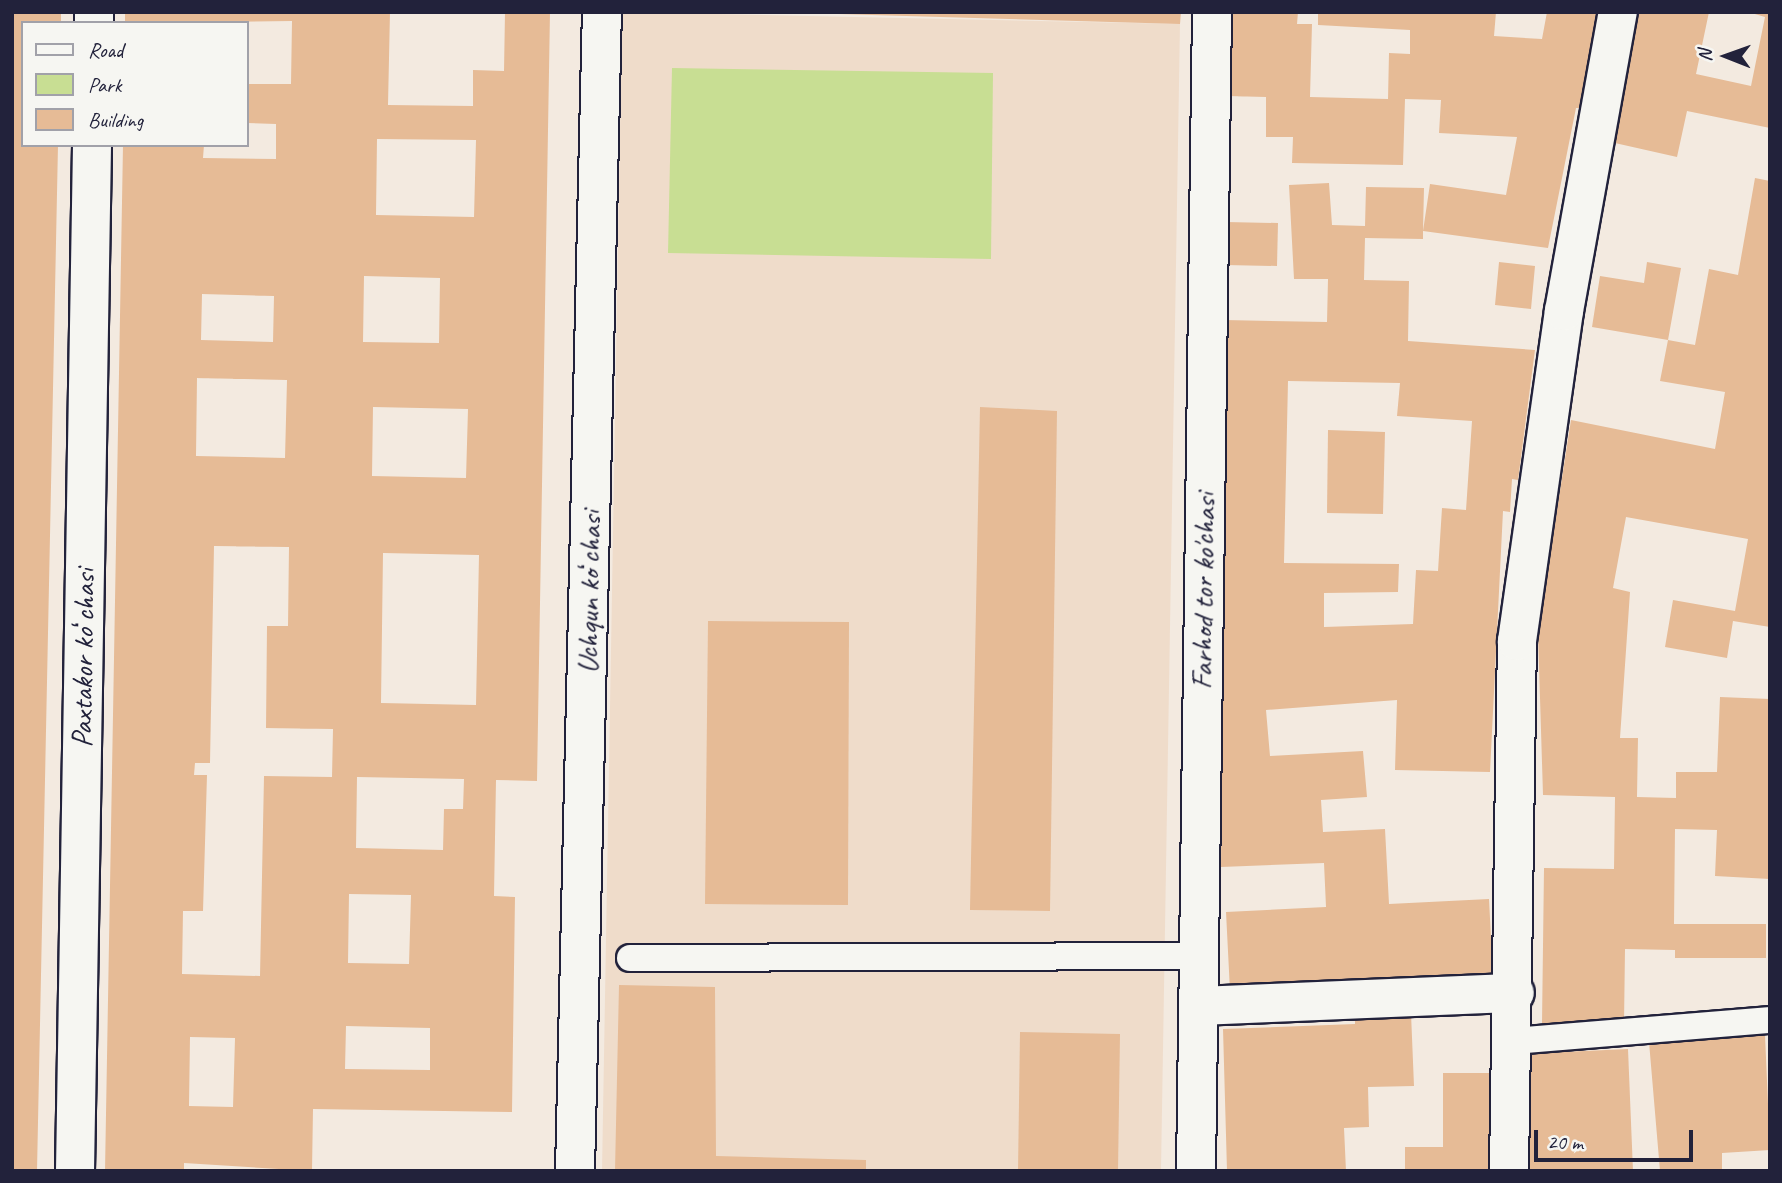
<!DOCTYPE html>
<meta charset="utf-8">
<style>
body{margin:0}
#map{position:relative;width:1782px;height:1183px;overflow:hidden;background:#f3eae0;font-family:Caveat,sans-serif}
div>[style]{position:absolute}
.built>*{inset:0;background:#efdcca}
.green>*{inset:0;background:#c8de93}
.building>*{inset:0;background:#e6bb96}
.roads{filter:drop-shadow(2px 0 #22223b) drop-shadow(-2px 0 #22223b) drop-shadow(0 2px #22223b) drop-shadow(0 -2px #22223b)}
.lane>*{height:26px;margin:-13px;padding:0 13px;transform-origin:13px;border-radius:13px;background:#f6f6f2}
.street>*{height:38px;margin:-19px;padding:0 19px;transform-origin:19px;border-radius:19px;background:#f6f6f2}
span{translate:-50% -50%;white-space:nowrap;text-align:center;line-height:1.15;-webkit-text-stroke:5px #f6f6f2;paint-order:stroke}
.street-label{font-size:30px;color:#22223b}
.frame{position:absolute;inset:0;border:14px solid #22223b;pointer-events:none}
.legend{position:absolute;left:21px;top:21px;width:228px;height:126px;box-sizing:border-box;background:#f6f6f2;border:2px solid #a1a1a9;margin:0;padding:9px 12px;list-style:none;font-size:21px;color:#22223b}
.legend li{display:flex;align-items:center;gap:14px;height:35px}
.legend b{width:35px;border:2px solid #a1a1a9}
.north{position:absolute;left:1691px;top:21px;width:70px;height:70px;-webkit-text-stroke:5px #f6f6f2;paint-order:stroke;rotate:271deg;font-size:19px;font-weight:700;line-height:28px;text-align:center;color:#22223b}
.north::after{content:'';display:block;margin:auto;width:24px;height:32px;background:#22223b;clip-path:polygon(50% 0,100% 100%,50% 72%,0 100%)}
.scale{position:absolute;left:1534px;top:1130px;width:159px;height:32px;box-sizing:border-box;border:4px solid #22223b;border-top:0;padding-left:9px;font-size:21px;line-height:24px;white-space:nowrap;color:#22223b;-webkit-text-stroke:5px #f6f6f2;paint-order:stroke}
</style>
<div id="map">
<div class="built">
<i style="clip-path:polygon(622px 12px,1180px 24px,1161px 1171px,602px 1171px)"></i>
</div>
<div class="green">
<i style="clip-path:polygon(672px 68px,993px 73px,991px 259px,668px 253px)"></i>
</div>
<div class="building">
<i style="clip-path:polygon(12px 12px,61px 12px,61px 23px,23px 23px,23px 145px,58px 145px,37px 1171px,12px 1171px)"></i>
<i style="clip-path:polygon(evenodd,125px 12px,390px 12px,388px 105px,473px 106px,473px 70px,504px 71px,505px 12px,550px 12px,537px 781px,496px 780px,494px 896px,515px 897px,512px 1112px,313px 1109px,312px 1171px,184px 1163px,184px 1171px,105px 1171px,123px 145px,204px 145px,203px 158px,276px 159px,276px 124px,247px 123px,247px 84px,291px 84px,292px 21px,125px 23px,125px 12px,377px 139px,476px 140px,474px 217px,376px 215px,377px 139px,125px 12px,364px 276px,440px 278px,439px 343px,363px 342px,364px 276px,125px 12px,202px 294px,274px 296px,273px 342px,201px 340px,202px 294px,125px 12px,197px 378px,287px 380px,285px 458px,196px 456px,197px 378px,125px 12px,373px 407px,468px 409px,466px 478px,372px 476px,373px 407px,125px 12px,214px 546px,289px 547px,288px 626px,267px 626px,266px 728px,333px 729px,332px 777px,264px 776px,260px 976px,182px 974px,183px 911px,203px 911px,207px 775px,194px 775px,195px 763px,210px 763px,214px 546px,125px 12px,383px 553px,479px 555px,476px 705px,381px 703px,383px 553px,125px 12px,357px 777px,464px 779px,463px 809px,444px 809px,443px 850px,356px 848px,357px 777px,125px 12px,349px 894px,411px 895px,409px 964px,348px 963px,349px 894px,125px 12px,346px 1026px,430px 1028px,430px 1070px,345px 1069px,346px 1026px,125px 12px,190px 1037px,235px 1038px,233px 1107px,189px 1106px,190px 1037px)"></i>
<i style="clip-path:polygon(769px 12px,1181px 12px,1180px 24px)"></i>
<i style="clip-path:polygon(evenodd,1231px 12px,1298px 12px,1297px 24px,1312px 24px,1310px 97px,1388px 99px,1389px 53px,1410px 54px,1410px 30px,1318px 25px,1318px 12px,1496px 12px,1494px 36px,1542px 39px,1547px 12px,1604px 12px,1585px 108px,1576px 108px,1548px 248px,1423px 231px,1423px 239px,1365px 238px,1364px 280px,1409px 281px,1408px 341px,1535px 350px,1518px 480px,1512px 479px,1510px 512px,1503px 511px,1490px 772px,1395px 770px,1397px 700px,1266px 710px,1270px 756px,1363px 751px,1367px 797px,1321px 800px,1323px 832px,1385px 829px,1389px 904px,1489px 899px,1493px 977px,1230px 991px,1226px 912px,1326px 907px,1324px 863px,1221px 867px,1224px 320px,1327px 322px,1328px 279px,1294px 279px,1289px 185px,1329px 183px,1332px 225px,1365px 226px,1366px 187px,1424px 188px,1423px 231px,1430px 184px,1506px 195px,1517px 137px,1439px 133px,1441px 100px,1405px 99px,1403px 165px,1292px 163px,1293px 137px,1266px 137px,1266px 97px,1228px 96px,1231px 12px,1288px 381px,1400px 383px,1397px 416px,1472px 421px,1466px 510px,1442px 508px,1438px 571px,1416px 570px,1413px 624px,1324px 627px,1324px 593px,1398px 592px,1399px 564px,1284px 563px,1288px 381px)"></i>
<i style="clip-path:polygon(1634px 12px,1709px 12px,1696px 74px,1751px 86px,1765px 17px,1748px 12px,1770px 12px,1770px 128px,1687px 111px,1677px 157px,1606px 141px)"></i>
<i style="clip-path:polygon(1755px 178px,1770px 181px,1770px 627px,1733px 621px,1727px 658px,1665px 647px,1673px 600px,1735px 611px,1748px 539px,1626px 517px,1613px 588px,1630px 592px,1620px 738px,1638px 738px,1637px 797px,1676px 798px,1676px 772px,1717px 772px,1720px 697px,1770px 699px,1770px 879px,1715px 876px,1717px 830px,1675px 829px,1674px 924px,1766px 924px,1766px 958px,1675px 958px,1675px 950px,1625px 949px,1624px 1024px,1542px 1023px,1544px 868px,1614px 869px,1615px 797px,1543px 795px,1538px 633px,1571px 420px,1715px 449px,1725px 392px,1660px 381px,1668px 340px,1695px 345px,1709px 269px,1738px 275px)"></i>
<i style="clip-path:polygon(1226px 222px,1278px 223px,1277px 266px,1225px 265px)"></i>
<i style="clip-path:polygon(1499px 262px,1535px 266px,1531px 309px,1495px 305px)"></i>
<i style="clip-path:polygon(1647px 262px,1681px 268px,1668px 340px,1592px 327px,1600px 276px,1644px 283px)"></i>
<i style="clip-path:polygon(980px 407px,1057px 411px,1050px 911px,970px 910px)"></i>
<i style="clip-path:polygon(1328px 430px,1385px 432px,1383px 514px,1327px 513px)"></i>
<i style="clip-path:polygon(708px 621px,849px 622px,848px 905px,705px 904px)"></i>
<i style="clip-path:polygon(619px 985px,715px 987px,716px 1156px,866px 1160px,866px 1171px,615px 1171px)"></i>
<i style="clip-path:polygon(1411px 1013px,1414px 1086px,1368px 1087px,1369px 1127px,1344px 1128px,1346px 1171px,1227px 1171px,1223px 1029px,1355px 1024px,1355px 1016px)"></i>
<i style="clip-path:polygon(1020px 1032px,1120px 1034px,1118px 1171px,1018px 1171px)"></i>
<i style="clip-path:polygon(1765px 1035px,1770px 1150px,1722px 1153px,1722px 1171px,1660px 1171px,1649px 1042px)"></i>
<i style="clip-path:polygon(1628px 1049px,1633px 1171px,1524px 1171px,1519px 1054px)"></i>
<i style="clip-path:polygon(1443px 1073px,1490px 1073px,1491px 1171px,1405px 1171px,1405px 1147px,1443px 1147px)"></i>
</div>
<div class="roads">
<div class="lane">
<i style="left:630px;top:958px;width:569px;rotate:-0.2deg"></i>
<i style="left:1514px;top:1041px;width:257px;rotate:-4.7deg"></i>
</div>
<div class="street">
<i style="left:94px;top:23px;width:11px;rotate:-90deg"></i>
<i style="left:1200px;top:1006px;width:315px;rotate:-2.4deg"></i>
<i style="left:75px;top:1171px;width:1026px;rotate:-89.05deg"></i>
<i style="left:575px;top:1171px;width:1159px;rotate:-88.67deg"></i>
<i style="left:1196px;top:1171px;width:1159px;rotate:-89.21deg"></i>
<i style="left:1509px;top:1171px;width:530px;rotate:-89.14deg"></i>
<i style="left:1517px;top:641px;width:333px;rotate:-81.9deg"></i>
<i style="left:1564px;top:311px;width:304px;rotate:-79.8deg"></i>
</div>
</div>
<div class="street-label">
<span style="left:1203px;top:591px;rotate:-89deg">Farhod tor ko'chasi</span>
<span style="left:589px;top:592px;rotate:-89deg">Uchqun koʻchasi</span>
<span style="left:83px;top:658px;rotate:-89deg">Paxtakor koʻchasi</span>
</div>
<div class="frame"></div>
<ul class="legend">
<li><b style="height:9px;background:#f6f6f2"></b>Road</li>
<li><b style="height:19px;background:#c8de93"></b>Park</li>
<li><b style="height:19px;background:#e6bb96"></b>Building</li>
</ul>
<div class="north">N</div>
<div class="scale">20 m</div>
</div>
